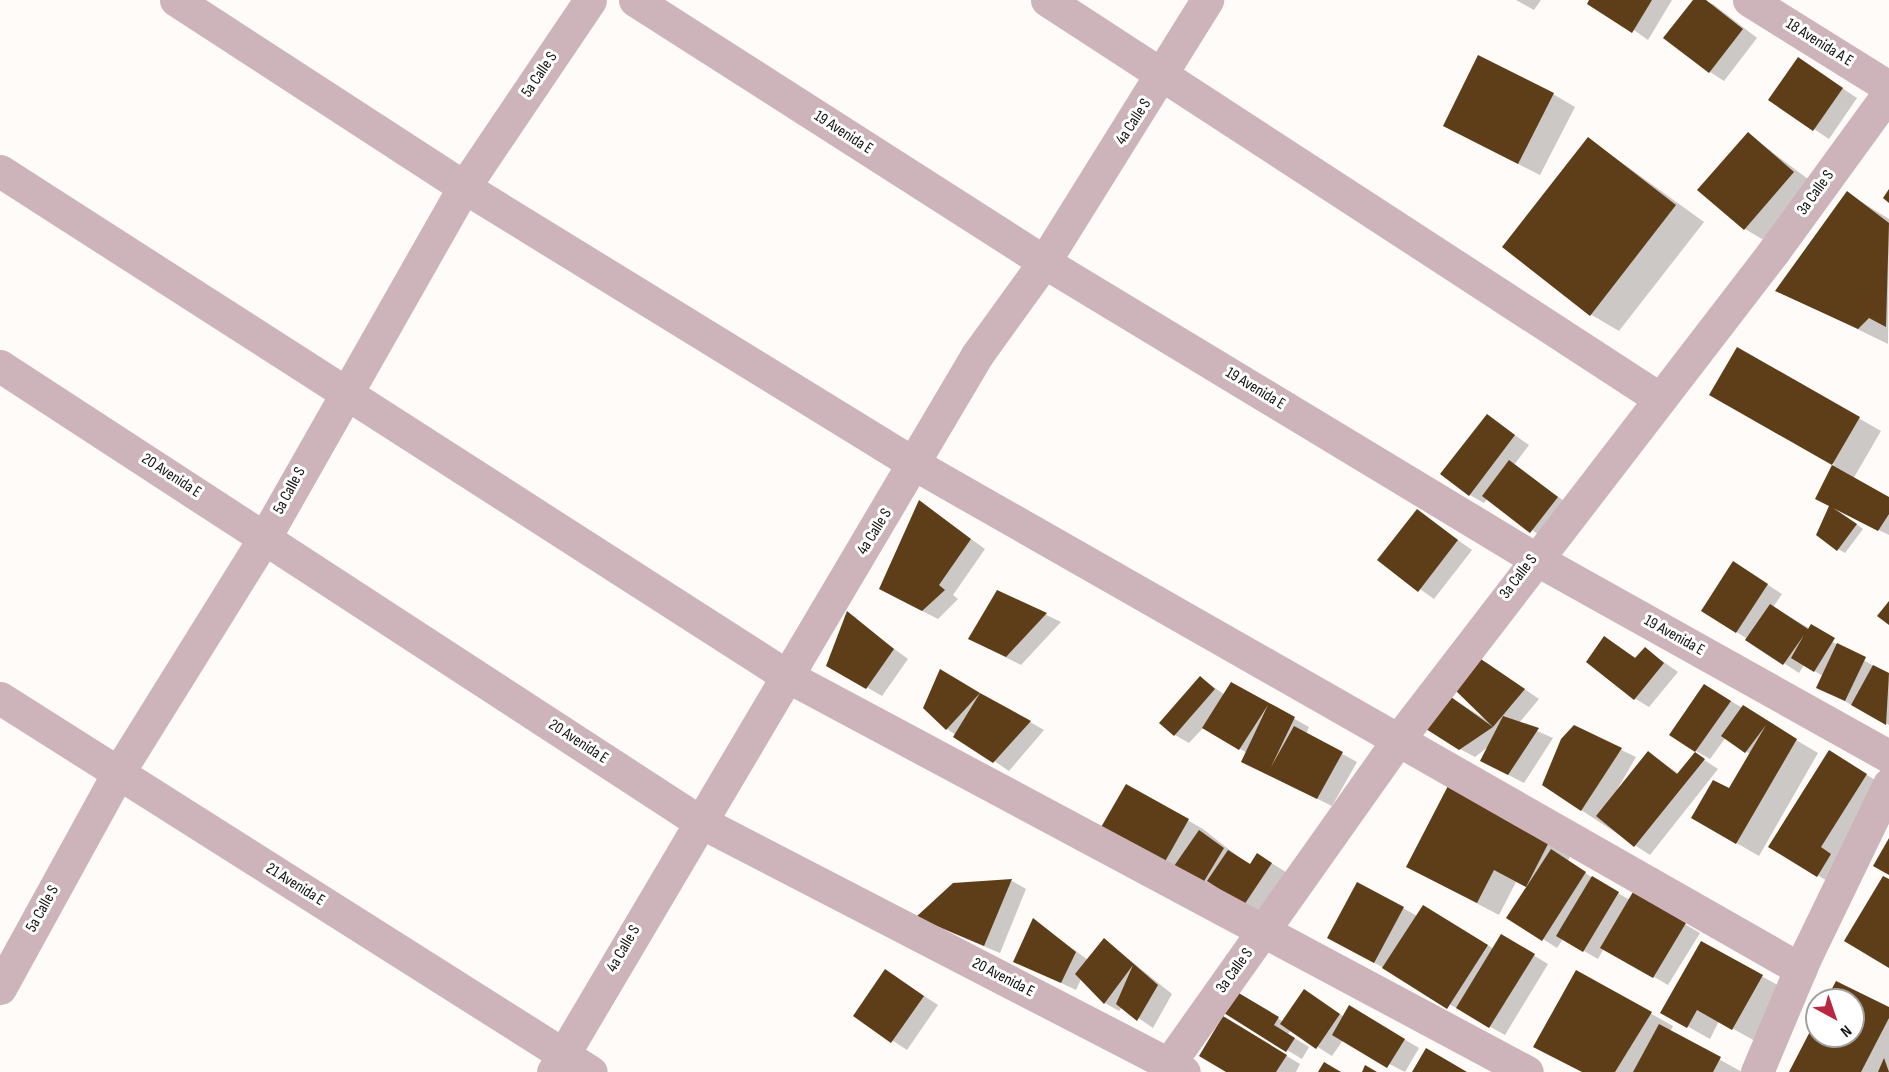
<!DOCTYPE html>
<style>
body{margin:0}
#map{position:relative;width:1889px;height:1072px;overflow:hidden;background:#fefbf8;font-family:"Sofia Sans Condensed",sans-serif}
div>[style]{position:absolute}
.shadow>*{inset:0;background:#0003}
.building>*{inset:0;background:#5e3e18}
.street>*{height:33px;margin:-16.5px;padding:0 16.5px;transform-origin:16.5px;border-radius:16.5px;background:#cdb3ba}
span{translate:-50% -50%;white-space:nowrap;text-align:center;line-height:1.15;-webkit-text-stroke:6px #fff;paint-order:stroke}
.street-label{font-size:16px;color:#131211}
.north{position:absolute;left:1805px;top:988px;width:60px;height:60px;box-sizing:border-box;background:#fff;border:2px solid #a1a0a0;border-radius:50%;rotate:140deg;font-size:16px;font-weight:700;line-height:24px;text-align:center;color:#131211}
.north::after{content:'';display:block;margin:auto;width:21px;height:27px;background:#b92840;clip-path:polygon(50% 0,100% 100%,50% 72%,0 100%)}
</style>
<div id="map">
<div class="shadow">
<i style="clip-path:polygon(1516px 0,1541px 0,1534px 10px)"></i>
<i style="clip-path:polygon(1591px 0,1672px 0,1648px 40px)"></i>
<i style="clip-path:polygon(1694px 0,1713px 4px,1757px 38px,1724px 81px,1710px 72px)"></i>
<i style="clip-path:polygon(1799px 59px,1857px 98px,1829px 139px,1770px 100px)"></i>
<i style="clip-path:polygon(1553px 94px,1575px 107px,1540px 175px,1467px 138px)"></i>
<i style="clip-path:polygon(1748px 134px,1816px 185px,1767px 242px,1745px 229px)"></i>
<i style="clip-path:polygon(1589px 139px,1704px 222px,1619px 331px,1590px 314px)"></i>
<i style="clip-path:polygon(1847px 193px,1889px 219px,1888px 344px,1777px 290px)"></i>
<i style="clip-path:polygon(1738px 349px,1881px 431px,1853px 479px,1889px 499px,1889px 535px,1836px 509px,1863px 529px,1845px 553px,1838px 549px,1831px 506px,1817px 498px,1834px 464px)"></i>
<i style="clip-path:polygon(1488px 416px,1529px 445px,1514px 465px,1571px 506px,1546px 540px,1488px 498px,1484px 503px,1470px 495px)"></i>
<i style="clip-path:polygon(920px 502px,985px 549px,953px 595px,958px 599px,938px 619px,895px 597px)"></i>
<i style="clip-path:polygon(1417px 511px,1472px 550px,1434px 599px,1379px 560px)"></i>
<i style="clip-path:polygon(1748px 572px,1782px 594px,1773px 607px,1889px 675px,1889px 725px,1818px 687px,1823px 676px,1804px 665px,1799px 673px,1703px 610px)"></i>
<i style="clip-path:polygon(998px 592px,1061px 622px,1021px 665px,985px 647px)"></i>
<i style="clip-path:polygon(847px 614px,908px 659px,882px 696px,828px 665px)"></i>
<i style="clip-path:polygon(1604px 638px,1636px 658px,1645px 649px,1678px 672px,1649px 707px,1634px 698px)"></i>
<i style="clip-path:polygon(1488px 664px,1539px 699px,1519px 723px,1553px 738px,1524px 783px,1497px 769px,1489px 746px,1475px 757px,1460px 749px,1459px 703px,1490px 722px)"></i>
<i style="clip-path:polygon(940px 671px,1044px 730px,1009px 771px,947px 729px)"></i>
<i style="clip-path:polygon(1201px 678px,1225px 695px,1232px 684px,1309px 727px,1306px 734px,1357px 762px,1332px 806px,1258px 770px,1247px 753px,1204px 727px,1189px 743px,1175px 735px)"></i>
<i style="clip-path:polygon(1719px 694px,1818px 753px,1759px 856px,1693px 818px,1729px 791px,1750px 754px,1726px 737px,1710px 759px,1696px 751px)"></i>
<i style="clip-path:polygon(1574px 727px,1636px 757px,1611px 800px,1649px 753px,1679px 774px,1695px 754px,1718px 769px,1650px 855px,1581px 810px)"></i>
<i style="clip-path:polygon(1851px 765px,1888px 788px,1839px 888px,1770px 847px)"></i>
<i style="clip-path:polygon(1127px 786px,1203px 829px,1255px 870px,1258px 855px,1286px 872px,1259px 912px,1215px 895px,1102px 828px)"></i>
<i style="clip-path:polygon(1450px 786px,1573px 850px,1568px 861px,1600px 883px,1630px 900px,1634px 894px,1700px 933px,1668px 985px,1604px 948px,1598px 959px,1563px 939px,1557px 948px,1543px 939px,1528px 888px,1516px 882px,1499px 915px,1430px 879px)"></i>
<i style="clip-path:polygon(1012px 881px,1026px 889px,1000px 953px,933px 925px,954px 885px)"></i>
<i style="clip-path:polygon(1403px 908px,1417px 916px,1445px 919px,1494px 949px,1502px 936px,1548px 964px,1505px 1035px,1344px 946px)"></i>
<i style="clip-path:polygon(1034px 920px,1088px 960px,1105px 940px,1172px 994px,1153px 1028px,1122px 1007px,1119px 1011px,1105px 1003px,1081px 979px,1076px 990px,1015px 961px)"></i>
<i style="clip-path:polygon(1701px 943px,1785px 989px,1755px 1041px,1719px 1021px,1710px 1039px,1662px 1012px)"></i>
<i style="clip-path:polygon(886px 971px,938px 1005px,907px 1050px,855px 1016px)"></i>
<i style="clip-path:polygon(1577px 972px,1673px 1026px,1670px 1032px,1742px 1072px,1583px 1072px)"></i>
<i style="clip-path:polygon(1837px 983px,1889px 1009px,1889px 1072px,1791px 1072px,1817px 1022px,1817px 1036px,1853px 1036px,1853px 1000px,1828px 1000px)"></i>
<i style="clip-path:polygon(1319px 1000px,1344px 1017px,1350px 1007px,1419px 1048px,1405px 1072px,1343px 1040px,1332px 1056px,1291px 1030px,1288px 1034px,1309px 1047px,1302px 1059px,1226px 1013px,1251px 1002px,1284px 1022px)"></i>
<i style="clip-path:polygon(1223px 1018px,1300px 1064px,1296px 1072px,1229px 1072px)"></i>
</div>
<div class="building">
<i style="clip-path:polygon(1589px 0,1652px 0,1632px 33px,1587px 4px)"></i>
<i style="clip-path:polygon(1693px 0,1706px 0,1743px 29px,1709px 73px,1663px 38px)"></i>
<i style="clip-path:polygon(1478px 55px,1554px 93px,1518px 164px,1443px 126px)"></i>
<i style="clip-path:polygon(1798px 57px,1843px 88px,1813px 131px,1768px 100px)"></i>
<i style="clip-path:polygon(1748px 132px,1794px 172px,1744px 230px,1697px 190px)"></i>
<i style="clip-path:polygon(1588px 137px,1676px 205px,1590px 316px,1502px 247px)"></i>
<i style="clip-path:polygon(1889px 189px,1889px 203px,1883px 198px)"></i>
<i style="clip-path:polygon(1847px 191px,1889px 223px,1886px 327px,1869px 318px,1858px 329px,1775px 291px)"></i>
<i style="clip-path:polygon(1737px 347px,1860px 417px,1832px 465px,1709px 395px)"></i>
<i style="clip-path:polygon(1487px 414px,1515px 435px,1469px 496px,1440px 474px)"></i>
<i style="clip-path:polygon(1509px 460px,1558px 497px,1530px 533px,1482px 496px)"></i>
<i style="clip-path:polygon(1832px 465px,1889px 497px,1889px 514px,1878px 531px,1833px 508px,1857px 524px,1837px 551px,1816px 535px,1829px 506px,1815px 499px)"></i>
<i style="clip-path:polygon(919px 500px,971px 539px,939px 585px,945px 590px,922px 611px,879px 589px)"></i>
<i style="clip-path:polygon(1417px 509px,1458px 540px,1418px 592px,1377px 560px)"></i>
<i style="clip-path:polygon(1733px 561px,1768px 584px,1736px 633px,1701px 611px)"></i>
<i style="clip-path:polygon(997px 590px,1047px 613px,1006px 657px,968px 639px)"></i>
<i style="clip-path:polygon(1889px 601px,1889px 625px,1877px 616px)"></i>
<i style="clip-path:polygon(1770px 604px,1808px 629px,1811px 624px,1835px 638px,1814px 672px,1791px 658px,1804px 635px,1783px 665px,1745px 640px)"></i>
<i style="clip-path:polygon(847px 611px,894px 649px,866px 689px,826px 666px)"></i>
<i style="clip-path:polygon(1604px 636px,1635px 658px,1645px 647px,1664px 663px,1634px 700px,1586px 662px)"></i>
<i style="clip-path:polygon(1837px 643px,1866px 657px,1845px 701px,1816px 688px)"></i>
<i style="clip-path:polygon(1472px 653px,1525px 689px,1493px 727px,1453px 688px)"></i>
<i style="clip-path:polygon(1873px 665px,1889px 673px,1886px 725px,1851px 705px)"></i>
<i style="clip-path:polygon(940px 669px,980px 693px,946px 730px,923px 708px)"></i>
<i style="clip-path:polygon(1200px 676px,1215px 689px,1174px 736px,1159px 723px)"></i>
<i style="clip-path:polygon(1231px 682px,1295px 717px,1271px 767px,1294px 726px,1343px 752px,1317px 799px,1241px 762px,1268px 705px,1239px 750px,1202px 728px)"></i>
<i style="clip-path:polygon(1704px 684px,1731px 701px,1695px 752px,1669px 735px)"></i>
<i style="clip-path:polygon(1444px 692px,1493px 727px,1459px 750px,1426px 729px)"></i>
<i style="clip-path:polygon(980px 693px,1031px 721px,993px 763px,953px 737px)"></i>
<i style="clip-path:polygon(1743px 705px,1797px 739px,1736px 844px,1691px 818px,1713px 780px,1729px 788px,1766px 725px,1745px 753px,1721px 736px)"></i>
<i style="clip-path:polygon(1503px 716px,1539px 728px,1508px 775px,1480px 761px)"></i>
<i style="clip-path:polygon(1574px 725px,1622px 748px,1581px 811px,1542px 785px,1561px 739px)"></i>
<i style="clip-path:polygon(1829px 750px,1867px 774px,1821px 847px,1831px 854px,1817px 877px,1768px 847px)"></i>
<i style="clip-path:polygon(1648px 751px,1677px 774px,1695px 752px,1705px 759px,1634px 847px,1596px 816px)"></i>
<i style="clip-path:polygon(1126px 784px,1189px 819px,1163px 865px,1100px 829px)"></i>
<i style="clip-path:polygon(1449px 784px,1552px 836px,1526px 887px,1494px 870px,1477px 903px,1406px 867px)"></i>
<i style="clip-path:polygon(1199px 830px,1224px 848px,1200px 888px,1172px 869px)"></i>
<i style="clip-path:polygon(1889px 838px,1889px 875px,1873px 866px)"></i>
<i style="clip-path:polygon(1551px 849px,1586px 872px,1542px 941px,1506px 918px)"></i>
<i style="clip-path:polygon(1228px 850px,1250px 864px,1257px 853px,1272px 863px,1244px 905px,1207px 881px)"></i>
<i style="clip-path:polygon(1592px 876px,1619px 892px,1583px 952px,1556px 936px)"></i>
<i style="clip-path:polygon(1883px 876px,1889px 879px,1889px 968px,1844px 941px)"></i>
<i style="clip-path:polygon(1012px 879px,984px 946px,916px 917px,953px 883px)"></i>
<i style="clip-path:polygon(1357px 882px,1404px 907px,1374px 963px,1327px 938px)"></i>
<i style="clip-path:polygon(1633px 892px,1686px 923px,1653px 978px,1600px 948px)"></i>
<i style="clip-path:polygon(1423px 905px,1488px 945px,1447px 1009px,1382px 968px)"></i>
<i style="clip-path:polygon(1033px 918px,1076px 952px,1061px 983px,1013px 962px)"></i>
<i style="clip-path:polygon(1501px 934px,1535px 954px,1489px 1028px,1456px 1008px)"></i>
<i style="clip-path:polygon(1104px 938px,1158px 985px,1137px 1021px,1116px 1004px,1133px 965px,1104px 1004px,1075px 974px)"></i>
<i style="clip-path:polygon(1701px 941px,1763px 975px,1732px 1030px,1697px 1010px,1687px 1028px,1660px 1013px)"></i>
<i style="clip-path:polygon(885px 969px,924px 996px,891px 1043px,853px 1016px)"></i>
<i style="clip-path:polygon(1576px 970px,1652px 1012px,1615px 1072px,1582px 1072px,1533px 1047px)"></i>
<i style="clip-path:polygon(1836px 981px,1889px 1007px,1889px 1018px,1861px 1072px,1789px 1072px,1817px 1018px,1817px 1036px,1853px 1036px,1853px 1000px,1826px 1000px)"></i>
<i style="clip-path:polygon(1304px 989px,1340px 1014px,1316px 1049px,1280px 1024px)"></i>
<i style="clip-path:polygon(1237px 992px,1279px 1017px,1274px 1025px,1295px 1038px,1286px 1052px,1224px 1013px)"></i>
<i style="clip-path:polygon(1349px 1005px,1405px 1039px,1387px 1068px,1332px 1035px)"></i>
<i style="clip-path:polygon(1223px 1016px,1287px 1055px,1276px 1072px,1226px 1072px,1199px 1056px)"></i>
<i style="clip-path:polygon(1659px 1024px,1721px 1057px,1713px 1072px,1633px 1072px)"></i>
<i style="clip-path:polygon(1426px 1048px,1467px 1072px,1412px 1072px)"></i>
<i style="clip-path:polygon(1884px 1058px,1889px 1072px,1878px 1072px)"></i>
<i style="clip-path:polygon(1324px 1062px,1341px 1072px,1318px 1072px)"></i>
<i style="clip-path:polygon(1365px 1065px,1377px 1072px,1362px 1072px)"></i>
</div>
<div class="street">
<i style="left:176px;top:0;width:343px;rotate:33deg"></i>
<i style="left:464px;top:187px;width:531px;rotate:31.59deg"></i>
<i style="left:916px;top:465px;width:1018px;rotate:29.69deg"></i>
<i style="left:635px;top:0;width:486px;rotate:32.6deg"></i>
<i style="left:1044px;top:262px;width:572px;rotate:31.14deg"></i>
<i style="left:1534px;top:558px;width:406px;rotate:29.2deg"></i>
<i style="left:1047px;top:0;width:728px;rotate:33.06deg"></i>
<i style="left:1749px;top:0;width:165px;rotate:31.9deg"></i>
<i style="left:0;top:171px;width:935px;rotate:32.69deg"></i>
<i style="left:787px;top:676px;width:839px;rotate:28.15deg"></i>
<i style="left:0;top:366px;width:832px;rotate:33.08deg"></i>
<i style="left:697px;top:820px;width:548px;rotate:27.36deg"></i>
<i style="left:0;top:698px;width:699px;rotate:32.33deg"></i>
<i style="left:0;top:988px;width:245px;rotate:-61.2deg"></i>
<i style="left:118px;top:773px;width:278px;rotate:-58.1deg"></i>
<i style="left:265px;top:537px;width:403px;rotate:-60.4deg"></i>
<i style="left:464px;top:187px;width:225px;rotate:-56deg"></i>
<i style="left:553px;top:1072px;width:833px;rotate:-59.4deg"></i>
<i style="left:977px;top:355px;width:115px;rotate:-54.2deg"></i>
<i style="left:1044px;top:262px;width:309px;rotate:-58.1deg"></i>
<i style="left:1163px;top:1072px;width:407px;rotate:-54.7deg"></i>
<i style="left:1398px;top:740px;width:617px;rotate:-52.44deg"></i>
<i style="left:1774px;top:251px;width:195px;rotate:-54deg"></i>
<i style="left:1757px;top:1072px;width:121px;rotate:-67.2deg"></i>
<i style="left:1804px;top:960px;width:195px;rotate:-64.2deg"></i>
</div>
<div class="street-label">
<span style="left:1819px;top:43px;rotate:32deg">18 Avenida A E</span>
<span style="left:540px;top:75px;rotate:-56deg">5a Calle S</span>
<span style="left:1134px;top:122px;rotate:-57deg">4a Calle S</span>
<span style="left:843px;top:133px;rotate:33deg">19 Avenida E</span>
<span style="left:1816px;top:193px;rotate:-54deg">3a Calle S</span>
<span style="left:1255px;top:389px;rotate:31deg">19 Avenida E</span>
<span style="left:171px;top:476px;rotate:33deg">20 Avenida E</span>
<span style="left:290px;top:491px;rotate:-62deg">5a Calle S</span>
<span style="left:875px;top:532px;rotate:-58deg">4a Calle S</span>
<span style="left:1519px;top:577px;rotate:-53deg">3a Calle S</span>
<span style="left:1674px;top:636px;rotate:29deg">19 Avenida E</span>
<span style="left:578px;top:742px;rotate:33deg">20 Avenida E</span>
<span style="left:295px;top:885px;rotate:32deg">21 Avenida E</span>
<span style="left:43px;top:909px;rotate:-61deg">5a Calle S</span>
<span style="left:624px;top:949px;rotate:-60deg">4a Calle S</span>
<span style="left:1235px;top:971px;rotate:-54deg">3a Calle S</span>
<span style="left:1003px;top:978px;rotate:27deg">20 Avenida E</span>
</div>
<div class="north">N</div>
</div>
